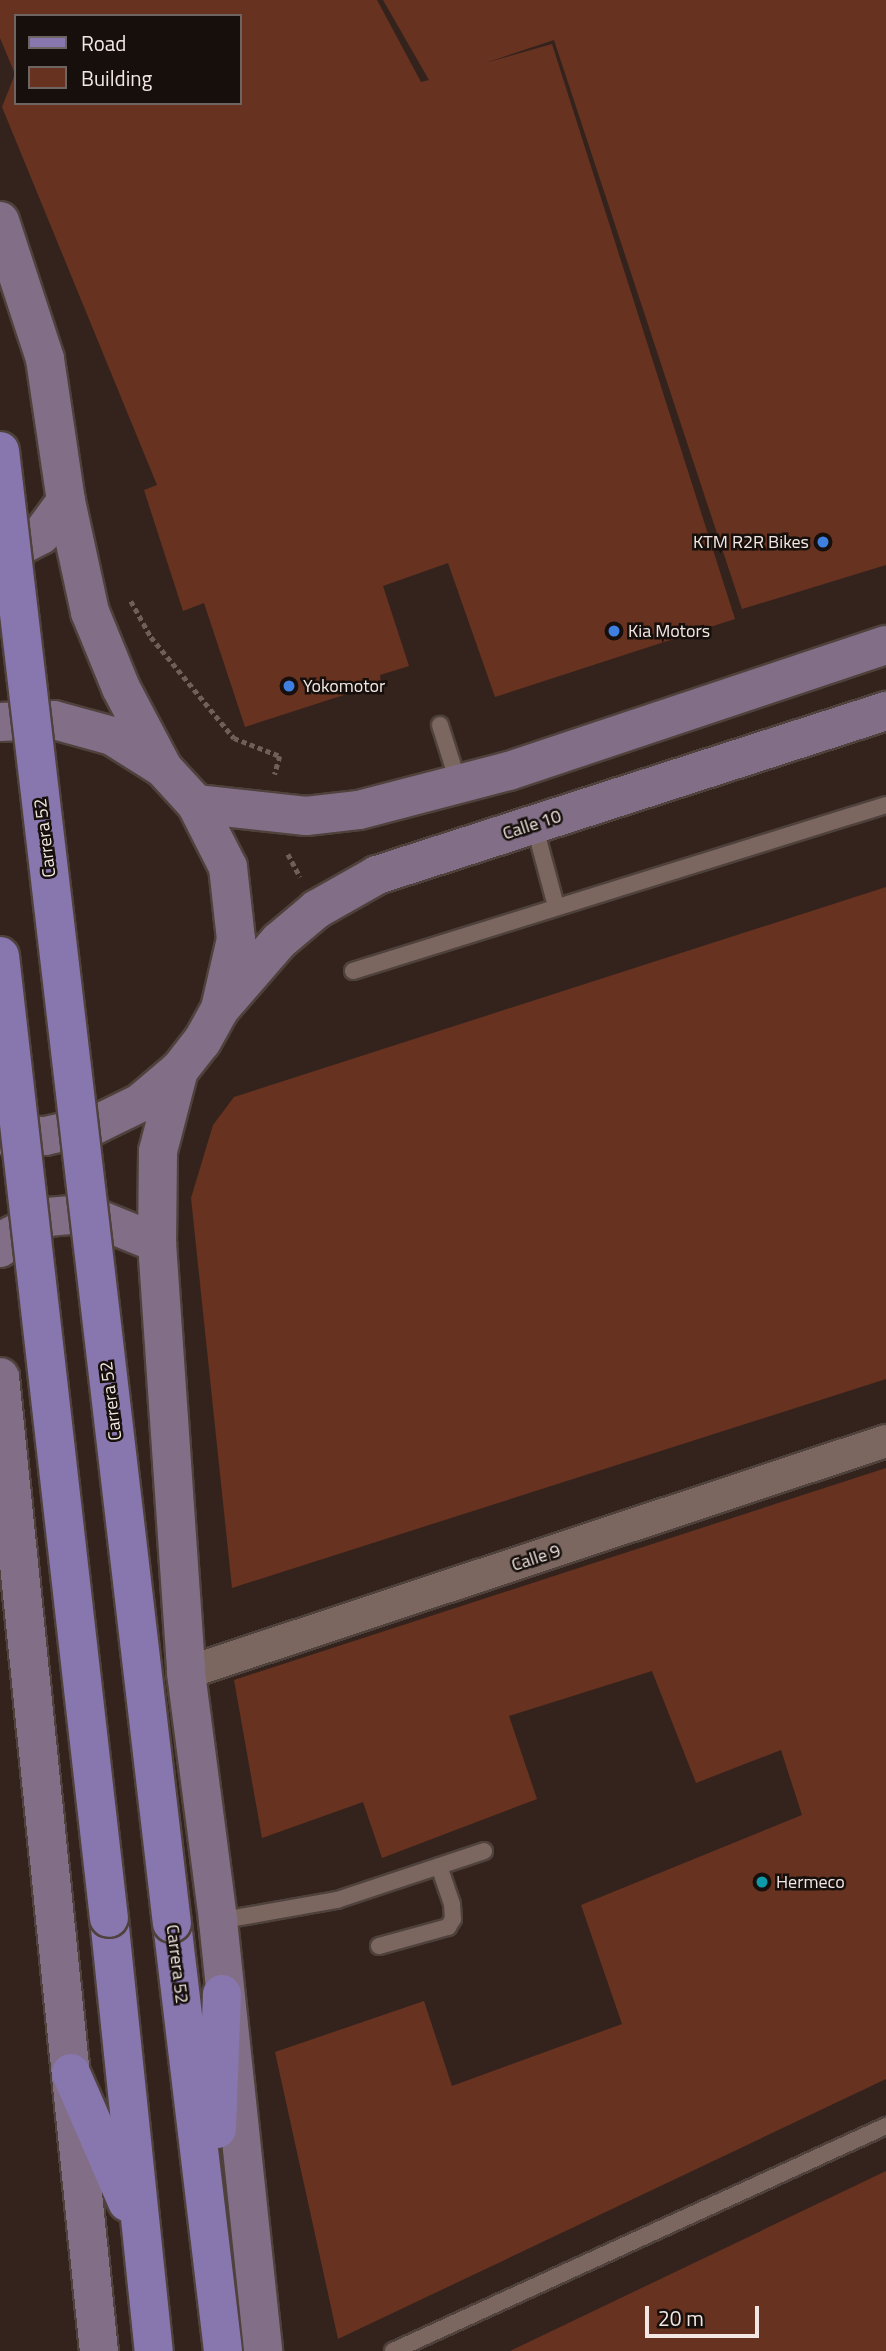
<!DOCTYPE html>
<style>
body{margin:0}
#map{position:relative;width:886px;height:2351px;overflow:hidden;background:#34231d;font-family:"Titillium Web",sans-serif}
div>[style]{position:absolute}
.building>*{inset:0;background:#67321f}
.path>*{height:4.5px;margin-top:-2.25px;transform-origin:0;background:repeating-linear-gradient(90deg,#6f5f5a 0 5px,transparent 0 8.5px)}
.roads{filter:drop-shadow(2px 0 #4f413c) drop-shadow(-2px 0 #4f413c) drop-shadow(0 2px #4f413c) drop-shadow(0 -2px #4f413c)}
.lane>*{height:16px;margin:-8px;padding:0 8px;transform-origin:8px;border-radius:8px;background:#7b6760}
.street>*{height:32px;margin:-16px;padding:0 16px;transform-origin:16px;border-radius:16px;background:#7b6760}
.secondary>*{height:38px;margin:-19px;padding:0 19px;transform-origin:19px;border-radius:19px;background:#826f87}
.primary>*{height:38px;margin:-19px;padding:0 19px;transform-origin:19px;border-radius:19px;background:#8877ae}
.bridges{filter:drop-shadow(2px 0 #4f413c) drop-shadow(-2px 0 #4f413c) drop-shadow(0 2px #4f413c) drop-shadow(0 -2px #4f413c)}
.primary-bridge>*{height:38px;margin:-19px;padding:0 19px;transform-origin:19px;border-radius:19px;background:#8877ae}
.dots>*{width:19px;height:19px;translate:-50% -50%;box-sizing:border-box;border:4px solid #160f0c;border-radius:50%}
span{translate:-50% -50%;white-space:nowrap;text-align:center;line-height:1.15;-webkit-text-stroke:5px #160f0c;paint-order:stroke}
.poi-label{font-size:18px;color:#f3e7e3}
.right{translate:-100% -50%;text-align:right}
.left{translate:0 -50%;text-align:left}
.street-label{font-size:18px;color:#f3e7e3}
.legend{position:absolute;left:14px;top:14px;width:228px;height:91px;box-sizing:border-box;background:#160f0c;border:2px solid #6e6562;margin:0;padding:9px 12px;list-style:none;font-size:21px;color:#f3e7e3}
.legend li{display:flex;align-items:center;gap:14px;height:35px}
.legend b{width:35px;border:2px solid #6e6562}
.scale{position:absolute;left:645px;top:2306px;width:114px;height:32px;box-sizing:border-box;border:4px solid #f3e7e3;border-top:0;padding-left:9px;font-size:21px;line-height:24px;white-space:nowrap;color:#f3e7e3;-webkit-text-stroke:5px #160f0c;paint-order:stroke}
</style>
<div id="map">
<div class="building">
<i style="clip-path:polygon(evenodd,0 0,377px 0,421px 82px,429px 80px,383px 0,886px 0,886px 565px,742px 609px,554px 40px,485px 63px,552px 44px,735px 619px,495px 697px,448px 563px,383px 586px,409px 666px,380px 675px,381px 683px,245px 727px,204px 603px,183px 611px,144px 490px,157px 485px,2px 107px,15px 74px,0 38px,0 0,16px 16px,240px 16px,240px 103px,16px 103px,16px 16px)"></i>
<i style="clip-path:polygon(886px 887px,886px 1379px,232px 1588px,191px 1198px,213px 1125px,234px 1097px)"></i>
<i style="clip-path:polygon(886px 1468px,886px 2079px,338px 2339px,275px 2052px,424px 2001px,452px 2086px,622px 2024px,581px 1905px,802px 1815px,781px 1750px,696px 1783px,652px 1671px,509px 1716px,537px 1799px,382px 1858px,363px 1802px,262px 1838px,234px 1680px)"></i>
<i style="clip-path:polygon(886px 2171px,886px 2351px,510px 2351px)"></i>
</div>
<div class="path">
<i style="left:131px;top:601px;width:41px;rotate:60.9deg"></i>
<i style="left:151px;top:637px;width:131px;rotate:50.6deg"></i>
<i style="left:234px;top:738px;width:49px;rotate:21.4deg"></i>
<i style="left:280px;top:756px;width:19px;rotate:106deg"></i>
<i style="left:288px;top:854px;width:26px;rotate:62deg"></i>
</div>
<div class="roads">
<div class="lane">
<i style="left:440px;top:725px;width:63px;rotate:72.4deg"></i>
<i style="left:534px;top:824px;width:85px;rotate:75deg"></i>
<i style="left:353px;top:971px;width:558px;rotate:-17.3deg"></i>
<i style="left:218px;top:1921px;width:121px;rotate:-10deg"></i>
<i style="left:337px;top:1900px;width:155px;rotate:-18.4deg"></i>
<i style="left:379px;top:1946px;width:72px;rotate:-15.4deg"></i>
<i style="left:448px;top:1927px;width:9px;rotate:-58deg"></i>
<i style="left:453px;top:1919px;width:15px;rotate:-94deg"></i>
<i style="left:452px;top:1904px;width:40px;rotate:-108.9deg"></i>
<i style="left:393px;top:2351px;width:542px;rotate:-24.53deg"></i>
</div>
<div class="street">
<i style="left:186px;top:1673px;width:737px;rotate:-18.34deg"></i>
</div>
<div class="secondary">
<i style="left:0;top:221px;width:145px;rotate:71.9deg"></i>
<i style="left:45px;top:359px;width:144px;rotate:81.6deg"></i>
<i style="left:66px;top:501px;width:114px;rotate:77.8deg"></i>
<i style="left:90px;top:612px;width:82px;rotate:67.8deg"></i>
<i style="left:121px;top:688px;width:90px;rotate:62.3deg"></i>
<i style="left:0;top:556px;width:46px;rotate:-27.1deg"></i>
<i style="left:41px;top:535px;width:42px;rotate:-53.7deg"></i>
<i style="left:0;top:722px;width:54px;rotate:-2.1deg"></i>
<i style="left:54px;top:720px;width:60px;rotate:15.4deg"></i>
<i style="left:112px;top:736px;width:60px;rotate:32.1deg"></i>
<i style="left:163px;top:768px;width:49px;rotate:47.5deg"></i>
<i style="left:196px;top:804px;width:71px;rotate:63.1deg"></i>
<i style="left:228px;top:867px;width:72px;rotate:83.7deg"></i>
<i style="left:236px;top:939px;width:72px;rotate:102.9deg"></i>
<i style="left:220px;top:1009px;width:37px;rotate:119deg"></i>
<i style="left:202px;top:1041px;width:37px;rotate:128deg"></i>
<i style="left:179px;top:1070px;width:51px;rotate:139.8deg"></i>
<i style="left:140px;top:1103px;width:50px;rotate:153.9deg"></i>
<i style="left:95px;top:1125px;width:51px;rotate:167.6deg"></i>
<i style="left:45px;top:1136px;width:45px;rotate:-178.7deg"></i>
<i style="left:196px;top:804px;width:111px;rotate:6.2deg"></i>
<i style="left:306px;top:816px;width:53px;rotate:-6.5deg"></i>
<i style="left:359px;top:810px;width:155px;rotate:-14.6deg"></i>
<i style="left:509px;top:771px;width:397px;rotate:-18.5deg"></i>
<i style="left:220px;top:1009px;width:90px;rotate:-49.1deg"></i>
<i style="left:279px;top:941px;width:50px;rotate:-40.1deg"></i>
<i style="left:317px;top:909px;width:69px;rotate:-29.5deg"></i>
<i style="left:377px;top:875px;width:535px;rotate:-17.86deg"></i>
<i style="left:179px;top:1070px;width:84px;rotate:104.5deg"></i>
<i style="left:158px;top:1151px;width:92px;rotate:90.6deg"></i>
<i style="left:157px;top:1243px;width:431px;rotate:86.1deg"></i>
<i style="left:186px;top:1673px;width:250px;rotate:82.6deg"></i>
<i style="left:218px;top:1921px;width:432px;rotate:84deg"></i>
<i style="left:0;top:1248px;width:12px;rotate:-55deg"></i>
<i style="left:7px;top:1238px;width:46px;rotate:-27.1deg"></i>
<i style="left:48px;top:1217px;width:38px;rotate:-5deg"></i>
<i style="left:86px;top:1214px;width:77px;rotate:22.2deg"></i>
<i style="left:0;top:1377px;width:979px;rotate:84.2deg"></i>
</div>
<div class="primary">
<i style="left:109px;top:1918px;width:435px;rotate:84.1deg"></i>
<i style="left:172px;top:1923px;width:431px;rotate:83.2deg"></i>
<i style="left:71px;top:2073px;width:141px;rotate:66.5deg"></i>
<i style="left:217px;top:2129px;width:135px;rotate:-87.9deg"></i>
</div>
</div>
<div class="bridges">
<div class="primary-bridge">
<i style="left:0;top:451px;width:1482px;rotate:83.34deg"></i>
<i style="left:0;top:956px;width:968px;rotate:83.54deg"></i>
</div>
</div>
<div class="dots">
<i style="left:823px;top:542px;background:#3f7fe0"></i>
<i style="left:614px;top:631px;background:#3f7fe0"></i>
<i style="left:289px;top:686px;background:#3f7fe0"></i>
<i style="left:762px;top:1882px;background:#0f9aa8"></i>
</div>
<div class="poi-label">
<span class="right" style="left:809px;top:542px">KTM R2R Bikes</span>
<span class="left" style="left:628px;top:631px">Kia Motors</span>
<span class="left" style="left:303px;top:686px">Yokomotor</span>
<span class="left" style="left:776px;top:1882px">Hermeco</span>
</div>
<div class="street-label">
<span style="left:532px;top:825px;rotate:-18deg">Calle 10</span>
<span style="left:45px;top:838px;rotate:-97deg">Carrera 52</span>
<span style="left:111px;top:1401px;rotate:-97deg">Carrera 52</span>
<span style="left:536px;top:1558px;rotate:-18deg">Calle 9</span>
<span style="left:177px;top:1964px;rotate:83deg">Carrera 52</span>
</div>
<ul class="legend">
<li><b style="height:9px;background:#8877ae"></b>Road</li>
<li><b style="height:19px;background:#67321f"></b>Building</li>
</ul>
<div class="scale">20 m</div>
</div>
